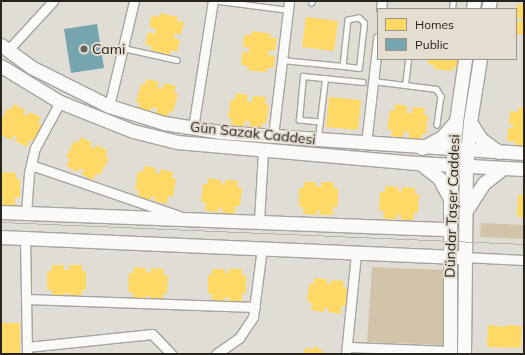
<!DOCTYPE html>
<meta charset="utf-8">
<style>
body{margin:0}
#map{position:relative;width:525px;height:355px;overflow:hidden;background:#e0ddd5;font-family:Mulish,sans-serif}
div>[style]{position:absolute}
.green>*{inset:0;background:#d1c4a8}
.homes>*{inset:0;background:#ffd966}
.public>*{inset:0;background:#76a5af}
.roads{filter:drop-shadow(1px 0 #a6a49f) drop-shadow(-1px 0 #a6a49f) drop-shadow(0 1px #a6a49f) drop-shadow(0 -1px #a6a49f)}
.lane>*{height:4.5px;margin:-2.25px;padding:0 2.25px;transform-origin:2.25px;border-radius:2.25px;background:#fafaf9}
.street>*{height:9px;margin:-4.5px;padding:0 4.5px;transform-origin:4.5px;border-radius:4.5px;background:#fafaf9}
.secondary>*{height:13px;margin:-6.5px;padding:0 6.5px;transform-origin:6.5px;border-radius:6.5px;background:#fafaf9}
.tram>*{height:1px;margin:-0.5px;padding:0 0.5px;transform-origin:0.5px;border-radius:0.5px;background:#b7b6b4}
.dots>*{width:11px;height:11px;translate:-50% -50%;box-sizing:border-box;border:2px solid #e4ded1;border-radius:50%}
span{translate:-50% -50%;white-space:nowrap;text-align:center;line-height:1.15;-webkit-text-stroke:4px #e4ded1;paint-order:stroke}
.poi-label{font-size:14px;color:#272420}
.left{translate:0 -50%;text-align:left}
.street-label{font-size:14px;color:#272420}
.frame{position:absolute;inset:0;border:2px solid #272420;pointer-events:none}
.legend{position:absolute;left:377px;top:8px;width:140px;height:52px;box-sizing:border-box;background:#e4ded1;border:1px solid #98948a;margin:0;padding:5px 7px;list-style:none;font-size:12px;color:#272420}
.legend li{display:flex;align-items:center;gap:8px;height:20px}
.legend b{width:20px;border:1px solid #98948a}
</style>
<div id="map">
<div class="green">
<i style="clip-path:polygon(481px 223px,524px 225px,524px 239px,480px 237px)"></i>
<i style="clip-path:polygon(372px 267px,446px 270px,444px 345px,367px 342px)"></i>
</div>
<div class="homes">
<i style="clip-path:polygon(517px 4px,524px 5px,524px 39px,523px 35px,516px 34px,516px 21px,521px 22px,521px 18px,516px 17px)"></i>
<i style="clip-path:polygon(160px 13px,178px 17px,177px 21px,184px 22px,181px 35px,175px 33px,174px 38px,180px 40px,177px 52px,171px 50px,170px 55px,151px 50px,152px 46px,145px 45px,148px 32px,155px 34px,156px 29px,149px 27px,152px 15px,159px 17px)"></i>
<i style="clip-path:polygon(306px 17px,338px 21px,334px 51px,302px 47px)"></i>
<i style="clip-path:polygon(252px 31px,271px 34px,270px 38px,277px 38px,275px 51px,269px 50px,268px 55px,275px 56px,273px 68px,267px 68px,266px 72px,247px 70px,248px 66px,241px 65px,242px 52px,249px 53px,249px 48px,243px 47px,244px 35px,251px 35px)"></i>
<i style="clip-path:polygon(428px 59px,461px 59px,460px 67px,453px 67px,453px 71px,434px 69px,434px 65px,428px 64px)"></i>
<i style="clip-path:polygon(146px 79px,159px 82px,157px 88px,162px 89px,164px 83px,176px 86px,174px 93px,178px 94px,173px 112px,169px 111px,168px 118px,156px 114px,157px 108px,152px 107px,150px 113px,138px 110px,140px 103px,136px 102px,141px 84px,145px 85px)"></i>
<i style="clip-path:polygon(236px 93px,248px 95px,247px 102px,252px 102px,253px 96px,266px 97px,265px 104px,269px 105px,266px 124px,262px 123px,261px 130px,249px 128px,250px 121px,245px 121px,244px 127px,231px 125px,232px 119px,228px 118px,231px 99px,235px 100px)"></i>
<i style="clip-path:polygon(329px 97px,361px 100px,358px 130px,326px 127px)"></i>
<i style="clip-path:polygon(14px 104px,25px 110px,23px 114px,27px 116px,29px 112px,41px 117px,38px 123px,42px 125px,34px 141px,30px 140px,27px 147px,15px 141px,17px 137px,14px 135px,12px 140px,1px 135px,1px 121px,7px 108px,11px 110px)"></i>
<i style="clip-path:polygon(395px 104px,407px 106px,407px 113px,412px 113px,413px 107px,425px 108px,424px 115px,428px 115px,426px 134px,422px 134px,421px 140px,408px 139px,409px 132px,404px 131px,403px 138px,391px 136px,392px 130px,387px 129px,390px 110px,394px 111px)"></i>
<i style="clip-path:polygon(518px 107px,524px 108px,524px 146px,515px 146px,515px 141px,507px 141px,508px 128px,513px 128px,513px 125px,509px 124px,510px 111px,518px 112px)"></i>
<i style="clip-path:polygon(81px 137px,92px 143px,90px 147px,94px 149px,96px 145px,108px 151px,105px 156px,109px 158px,100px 175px,96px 173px,93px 180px,81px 174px,84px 170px,80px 168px,78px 172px,66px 166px,70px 159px,66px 157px,74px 141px,78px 143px)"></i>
<i style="clip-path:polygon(144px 166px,156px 168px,155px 173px,160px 174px,160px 169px,173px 172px,172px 178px,176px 179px,173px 197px,168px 196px,167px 204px,154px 201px,155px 197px,151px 196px,150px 201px,137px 198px,139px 190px,135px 190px,138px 171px,143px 172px)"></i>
<i style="clip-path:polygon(3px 172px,16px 173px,16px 179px,20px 179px,20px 198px,15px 197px,15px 205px,3px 205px,1px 177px)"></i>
<i style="clip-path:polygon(208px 178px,221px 180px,221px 184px,225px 185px,225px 180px,238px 181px,237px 187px,242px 188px,240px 206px,235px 206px,235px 214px,222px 213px,222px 208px,219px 207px,218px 212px,205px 211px,206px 203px,201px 202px,203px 184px,208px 184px)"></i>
<i style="clip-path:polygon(304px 182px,316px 182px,316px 186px,321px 187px,321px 182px,334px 182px,333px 188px,338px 188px,338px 207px,333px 207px,333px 215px,320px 215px,320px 210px,317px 210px,317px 215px,303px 214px,303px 207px,299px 207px,299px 188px,304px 188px)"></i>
<i style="clip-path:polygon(385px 186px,398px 187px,398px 191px,402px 192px,402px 187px,415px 188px,415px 194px,419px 194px,418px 213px,414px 212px,413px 220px,401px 220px,401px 215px,397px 215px,397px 219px,383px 219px,384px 211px,379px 211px,380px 192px,385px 192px)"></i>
<i style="clip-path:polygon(518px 195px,524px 195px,524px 217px,517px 217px)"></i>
<i style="clip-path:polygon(52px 265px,64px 265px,64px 270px,69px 270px,69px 265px,82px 265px,82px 271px,86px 271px,86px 290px,82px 290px,81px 298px,69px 298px,69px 293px,65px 293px,65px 298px,52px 298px,52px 290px,47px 290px,47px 271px,52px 271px)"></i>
<i style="clip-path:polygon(134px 267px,146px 268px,146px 272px,151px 273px,151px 268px,164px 269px,163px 275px,168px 275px,167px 294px,163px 293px,162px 301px,149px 301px,150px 296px,146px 296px,146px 301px,132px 300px,133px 292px,128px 292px,129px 273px,133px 273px)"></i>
<i style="clip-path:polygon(212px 269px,225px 269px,225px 273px,229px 273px,229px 269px,242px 269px,242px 275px,246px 275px,246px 294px,242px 293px,242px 301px,229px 301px,229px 297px,225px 297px,225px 301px,212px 301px,212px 294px,208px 294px,208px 275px,212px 275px)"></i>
<i style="clip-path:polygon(314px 278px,327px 279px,327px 284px,331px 284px,331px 280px,344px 281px,343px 287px,348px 288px,346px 306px,341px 306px,341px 314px,328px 312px,328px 308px,325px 307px,324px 312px,311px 310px,312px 303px,307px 302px,309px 284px,314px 284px)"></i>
<i style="clip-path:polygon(1px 323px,20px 323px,20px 354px,1px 354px)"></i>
<i style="clip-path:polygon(488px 325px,506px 327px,506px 325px,522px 326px,521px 348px,487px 347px)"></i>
<i style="clip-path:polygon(314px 346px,327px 354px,302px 354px,307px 347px,312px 350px)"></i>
</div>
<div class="public">
<i style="clip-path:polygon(97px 24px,104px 68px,71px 73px,64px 29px)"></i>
</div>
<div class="roads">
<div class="lane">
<i style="left:219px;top:1px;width:70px;rotate:7.4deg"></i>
<i style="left:311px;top:3px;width:2px;rotate:-63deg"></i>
<i style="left:452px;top:9px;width:8px;rotate:-83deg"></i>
<i style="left:123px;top:48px;width:55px;rotate:12.5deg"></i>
<i style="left:282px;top:60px;width:61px;rotate:5.6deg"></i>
<i style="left:343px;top:66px;width:16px;rotate:7deg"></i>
<i style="left:359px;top:68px;width:45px;rotate:-83.7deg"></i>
<i style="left:364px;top:23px;width:7px;rotate:-135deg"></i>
<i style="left:359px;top:18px;width:11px;rotate:170deg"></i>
<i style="left:348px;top:20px;width:46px;rotate:96.2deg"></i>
<i style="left:373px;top:81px;width:64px;rotate:7.2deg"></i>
<i style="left:436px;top:89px;width:9px;rotate:54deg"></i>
<i style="left:441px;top:96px;width:29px;rotate:98deg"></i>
<i style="left:405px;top:85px;width:26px;rotate:-83deg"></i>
<i style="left:320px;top:122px;width:21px;rotate:-175deg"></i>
<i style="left:299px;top:120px;width:44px;rotate:-84.8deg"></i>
<i style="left:303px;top:76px;width:60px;rotate:5.7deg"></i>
<i style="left:318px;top:138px;width:60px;rotate:-83.3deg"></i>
</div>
<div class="street">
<i style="left:381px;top:9px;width:8px;rotate:-83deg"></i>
<i style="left:8px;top:50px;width:67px;rotate:-47.4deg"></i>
<i style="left:109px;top:106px;width:108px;rotate:-76.6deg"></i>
<i style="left:193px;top:128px;width:129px;rotate:-81.1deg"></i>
<i style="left:273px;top:136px;width:136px;rotate:-83.2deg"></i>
<i style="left:366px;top:144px;width:107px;rotate:-83.5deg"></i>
<i style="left:31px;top:165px;width:157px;rotate:19deg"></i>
<i style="left:26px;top:213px;width:40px;rotate:-85.7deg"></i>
<i style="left:29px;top:173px;width:26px;rotate:-77deg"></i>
<i style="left:35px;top:148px;width:52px;rotate:-61.5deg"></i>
<i style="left:259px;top:221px;width:70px;rotate:-86.7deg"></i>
<i style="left:25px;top:238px;width:116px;rotate:89deg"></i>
<i style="left:463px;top:257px;width:61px;rotate:2.8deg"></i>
<i style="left:26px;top:299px;width:229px;rotate:2deg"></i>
<i style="left:27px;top:347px;width:126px;rotate:-5.9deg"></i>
<i style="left:152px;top:334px;width:28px;rotate:46deg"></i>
<i style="left:348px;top:347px;width:102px;rotate:2.2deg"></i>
<i style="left:216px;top:354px;width:28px;rotate:-35deg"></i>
<i style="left:239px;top:338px;width:25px;rotate:-56deg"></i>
<i style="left:253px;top:317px;width:70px;rotate:-82.6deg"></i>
<i style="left:346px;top:354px;width:101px;rotate:-84.3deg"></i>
</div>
<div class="secondary">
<i style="left:473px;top:9px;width:8px;rotate:-83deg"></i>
<i style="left:488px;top:9px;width:8px;rotate:-76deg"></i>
<i style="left:1px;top:45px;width:37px;rotate:36deg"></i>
<i style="left:31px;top:67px;width:87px;rotate:26.6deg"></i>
<i style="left:109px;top:106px;width:58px;rotate:17.2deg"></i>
<i style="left:164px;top:123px;width:58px;rotate:9deg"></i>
<i style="left:221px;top:132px;width:68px;rotate:4.2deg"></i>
<i style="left:289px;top:137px;width:236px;rotate:3.9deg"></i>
<i style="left:1px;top:66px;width:69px;rotate:31.4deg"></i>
<i style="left:60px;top:102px;width:79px;rotate:21.7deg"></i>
<i style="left:133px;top:131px;width:45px;rotate:14deg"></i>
<i style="left:177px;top:142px;width:243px;rotate:5deg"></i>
<i style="left:419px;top:163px;width:105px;rotate:3.3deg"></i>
<i style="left:470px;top:122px;width:20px;rotate:57deg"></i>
<i style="left:481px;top:139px;width:22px;rotate:36deg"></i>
<i style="left:422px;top:148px;width:23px;rotate:-29deg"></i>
<i style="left:442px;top:137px;width:21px;rotate:-49deg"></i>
<i style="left:421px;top:164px;width:23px;rotate:38deg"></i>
<i style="left:439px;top:178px;width:21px;rotate:62deg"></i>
<i style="left:467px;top:209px;width:31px;rotate:-57deg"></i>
<i style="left:484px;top:183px;width:24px;rotate:-38deg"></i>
<i style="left:1px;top:212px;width:448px;rotate:2.2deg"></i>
<i style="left:1px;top:237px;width:462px;rotate:2.5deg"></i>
<i style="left:450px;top:354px;width:155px;rotate:-90deg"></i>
<i style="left:450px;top:199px;width:78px;rotate:-85.6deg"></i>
<i style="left:456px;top:121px;width:63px;rotate:-81.7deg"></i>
<i style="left:464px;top:354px;width:188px;rotate:-89.4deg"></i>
<i style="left:466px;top:166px;width:44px;rotate:-84.8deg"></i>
<i style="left:470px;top:122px;width:64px;rotate:-81deg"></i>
</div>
</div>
<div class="tram">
<i style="left:1px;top:222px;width:523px;rotate:2.41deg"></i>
</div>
<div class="dots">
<i style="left:84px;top:49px;background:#68655f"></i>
</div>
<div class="poi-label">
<span class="left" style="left:92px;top:49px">Cami</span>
</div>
<div class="street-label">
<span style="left:253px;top:133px;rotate:6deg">Gün Sazak Caddesi</span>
<span style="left:452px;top:206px;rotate:-88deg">Dündar Taşer Caddesi</span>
</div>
<div class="frame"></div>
<ul class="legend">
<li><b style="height:11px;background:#ffd966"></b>Homes</li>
<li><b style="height:11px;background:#76a5af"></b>Public</li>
</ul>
</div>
